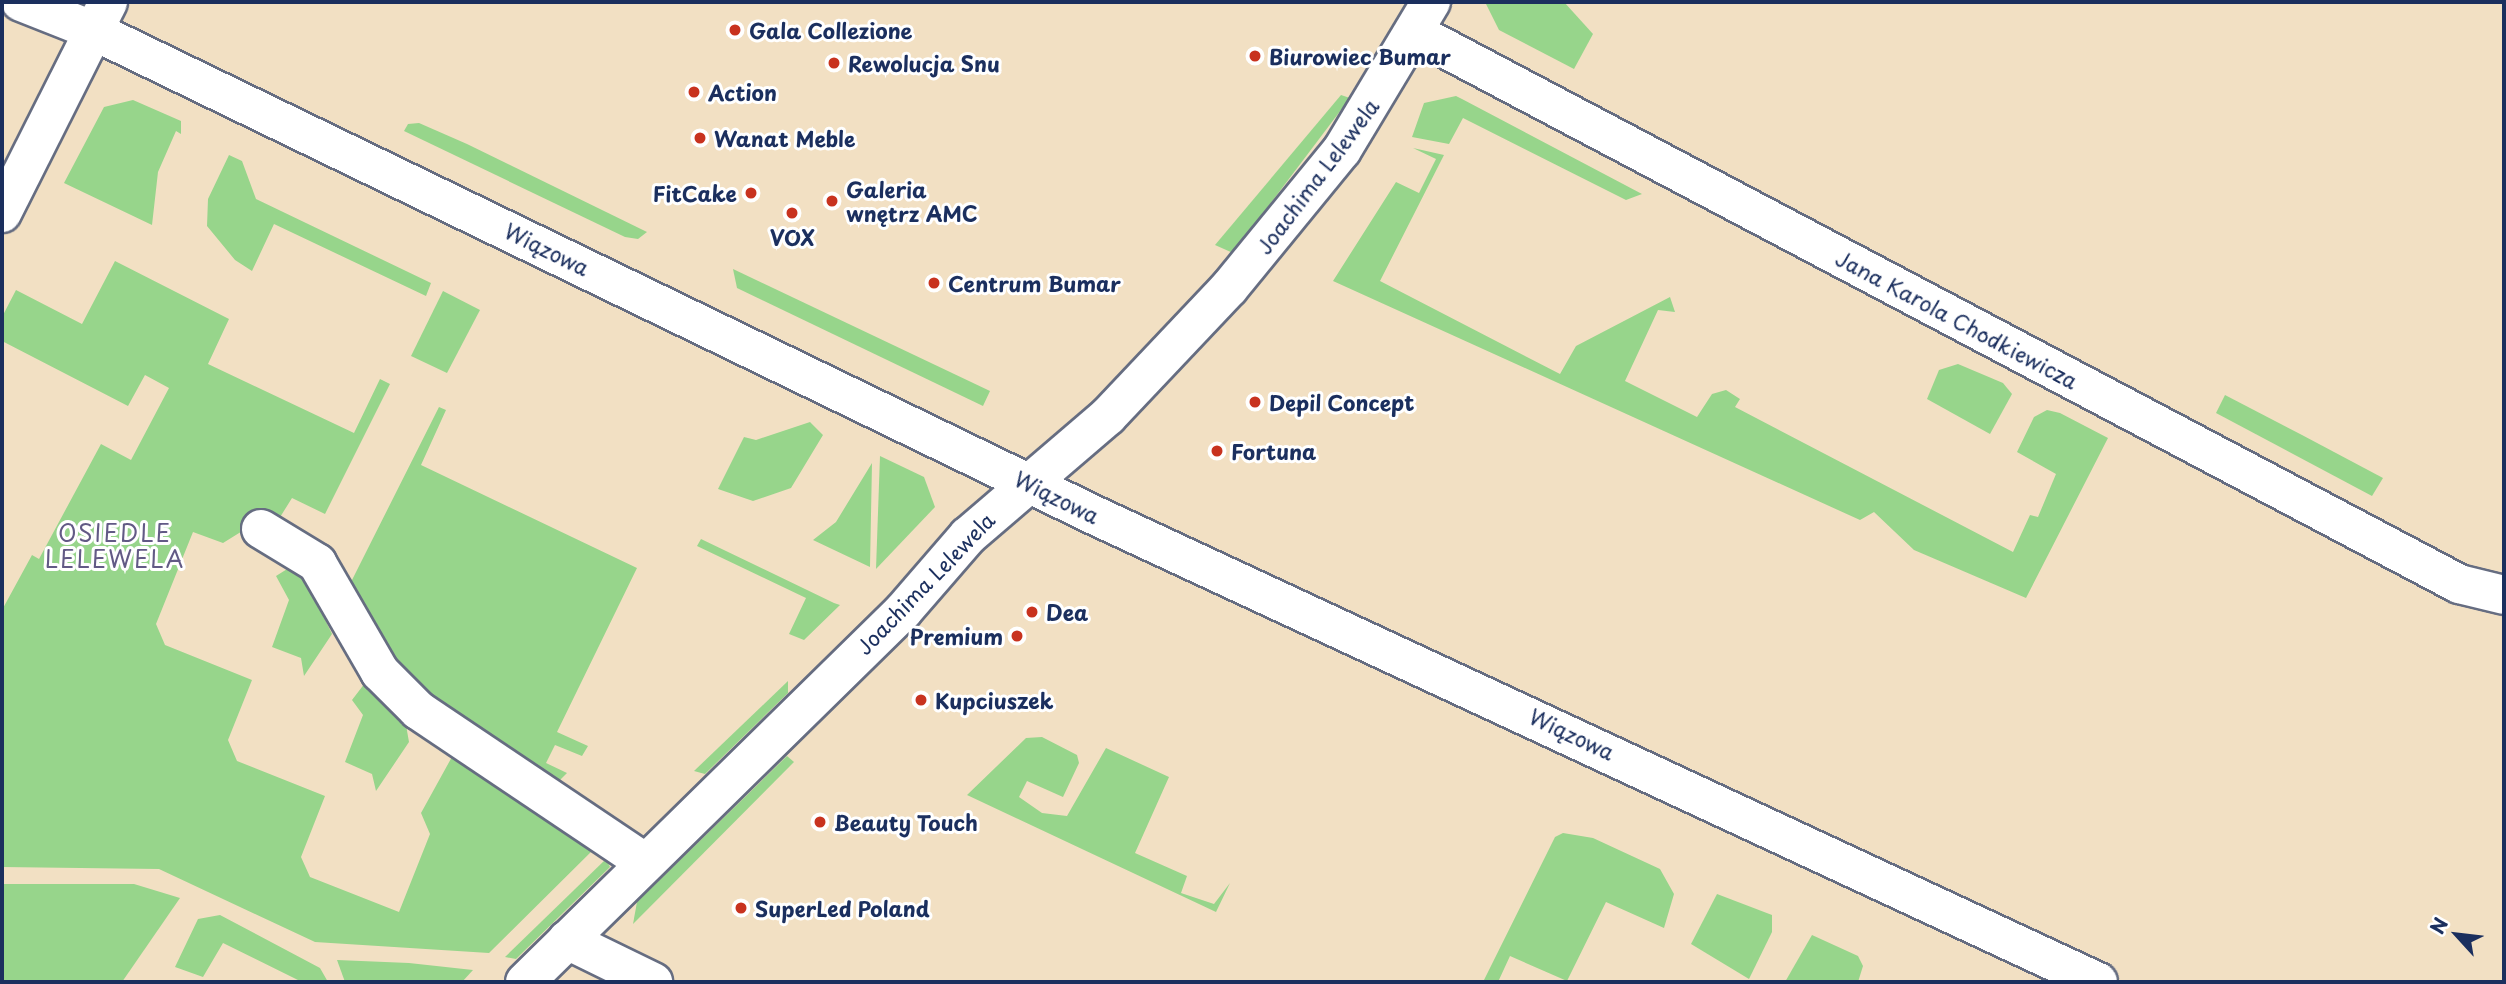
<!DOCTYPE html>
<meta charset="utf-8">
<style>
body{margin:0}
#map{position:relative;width:2506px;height:984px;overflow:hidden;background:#f2e0c3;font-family:"Playpen Sans",sans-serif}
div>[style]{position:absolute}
.green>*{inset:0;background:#97d58b}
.roads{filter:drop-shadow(2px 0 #666d81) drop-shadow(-2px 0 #666d81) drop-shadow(0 2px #666d81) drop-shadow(0 -2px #666d81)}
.minor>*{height:38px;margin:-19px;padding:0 19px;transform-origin:19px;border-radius:19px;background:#fff}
.dots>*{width:19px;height:19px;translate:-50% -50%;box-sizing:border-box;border:4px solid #fff;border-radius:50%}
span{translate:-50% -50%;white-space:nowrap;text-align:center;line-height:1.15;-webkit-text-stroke:6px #fff;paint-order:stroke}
.poi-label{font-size:21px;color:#1b2f5e;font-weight:700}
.left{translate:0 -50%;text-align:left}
.right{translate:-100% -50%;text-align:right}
.street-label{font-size:21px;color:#1b2f5e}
.neighbourhood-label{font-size:23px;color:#625a85;letter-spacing:2px}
.frame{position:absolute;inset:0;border:4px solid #1b2f5e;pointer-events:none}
.north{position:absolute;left:2422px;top:900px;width:70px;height:70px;-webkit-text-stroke:5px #fff;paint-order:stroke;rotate:297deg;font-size:19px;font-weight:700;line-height:28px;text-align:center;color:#1b2f5e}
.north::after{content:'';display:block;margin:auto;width:24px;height:32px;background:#1b2f5e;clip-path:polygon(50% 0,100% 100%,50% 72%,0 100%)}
</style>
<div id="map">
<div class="green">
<i style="clip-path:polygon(1485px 2px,1564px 2px,1593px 34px,1574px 69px,1499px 30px)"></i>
<i style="clip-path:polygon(1341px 95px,1350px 98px,1233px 253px,1215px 245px)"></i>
<i style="clip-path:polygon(1456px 96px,1462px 99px,1642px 194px,1626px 200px,1463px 118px,1449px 144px,1412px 137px,1424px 103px)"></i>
<i style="clip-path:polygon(133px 100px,181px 121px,181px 134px,176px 131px,158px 172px,152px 225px,64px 183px,104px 107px)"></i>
<i style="clip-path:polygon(419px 123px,467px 144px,647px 232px,638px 239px,625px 237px,404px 131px,408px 124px)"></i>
<i style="clip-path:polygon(1413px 148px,1444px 155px,1380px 281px,1560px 374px,1576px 346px,1670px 297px,1675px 312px,1658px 310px,1625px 381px,1697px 417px,1712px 394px,1726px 390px,1740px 399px,1735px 407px,2013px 552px,2030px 515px,2038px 517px,2056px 474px,2017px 452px,2034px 417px,2047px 410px,2060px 413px,2108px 438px,2026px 598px,1914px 550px,1874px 512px,1860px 520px,1333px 281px,1396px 182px,1419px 193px,1436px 159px)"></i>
<i style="clip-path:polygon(229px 155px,242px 161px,256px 199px,431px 283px,426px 296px,274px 224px,252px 271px,235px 260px,207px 226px,208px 199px)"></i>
<i style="clip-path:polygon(115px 261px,229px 319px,208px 364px,354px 433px,380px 379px,390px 384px,325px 514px,292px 498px,277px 522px,265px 517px,223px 543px,193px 532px,156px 624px,165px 645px,252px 680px,228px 740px,237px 761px,325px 796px,301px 857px,310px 877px,399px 912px,430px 834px,421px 813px,453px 755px,598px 845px,489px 953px,315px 942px,159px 869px,2px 867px,2px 610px,32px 555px,39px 559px,101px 444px,131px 460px,169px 388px,145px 375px,128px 406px,2px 341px,2px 317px,16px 290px,82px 324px)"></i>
<i style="clip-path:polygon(733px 269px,990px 391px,983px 406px,737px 288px)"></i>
<i style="clip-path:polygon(443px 291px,480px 310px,447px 373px,411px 356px)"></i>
<i style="clip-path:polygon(1958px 364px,2003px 383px,2012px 394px,1990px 434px,1927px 399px,1939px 370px)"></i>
<i style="clip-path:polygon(2225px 395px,2302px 435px,2383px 478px,2372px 496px,2216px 413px)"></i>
<i style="clip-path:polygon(439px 407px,446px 410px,421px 465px,637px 568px,557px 732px,588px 746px,582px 756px,555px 745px,546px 763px,567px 773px,559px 781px,407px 686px,350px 584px)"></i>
<i style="clip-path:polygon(810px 422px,823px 435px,791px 488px,753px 501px,718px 489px,744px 437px,756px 440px)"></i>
<i style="clip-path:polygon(880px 456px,924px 477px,935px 507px,876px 569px)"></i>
<i style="clip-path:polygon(872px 463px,870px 567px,813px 540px,836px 522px)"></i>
<i style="clip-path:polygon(701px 539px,834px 603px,840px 605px,804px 640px,789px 634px,806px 598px,697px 546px)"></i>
<i style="clip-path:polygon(292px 566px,301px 570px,332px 634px,304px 676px,301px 658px,272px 647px,289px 600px,276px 576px)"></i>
<i style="clip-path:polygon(788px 681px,788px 693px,705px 774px,694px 771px)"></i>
<i style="clip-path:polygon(365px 683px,406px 725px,409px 742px,376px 791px,372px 774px,345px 762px,363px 715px,352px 700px)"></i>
<i style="clip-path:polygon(1042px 737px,1077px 755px,1079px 763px,1063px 797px,1027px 781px,1019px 797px,1042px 813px,1067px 816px,1106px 748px,1169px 777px,1135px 853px,1187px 876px,1181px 893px,1214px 904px,1230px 883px,1216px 912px,967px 795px,1026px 738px)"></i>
<i style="clip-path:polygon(787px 756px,794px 762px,633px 924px,637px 902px)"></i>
<i style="clip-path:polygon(1563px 833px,1593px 838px,1660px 869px,1674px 894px,1664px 928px,1606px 902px,1567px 981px,1510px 956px,1498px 982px,1483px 982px,1555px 837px)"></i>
<i style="clip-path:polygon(606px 859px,610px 867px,516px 959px,505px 957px)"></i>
<i style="clip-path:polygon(2px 884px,134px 884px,180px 898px,122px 982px,2px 982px)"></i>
<i style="clip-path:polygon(1717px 894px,1772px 915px,1772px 932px,1749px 979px,1691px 944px)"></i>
<i style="clip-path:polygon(220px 915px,320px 968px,328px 982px,302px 982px,223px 943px,203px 977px,175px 967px,198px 919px)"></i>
<i style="clip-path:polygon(1812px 935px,1858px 956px,1863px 966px,1858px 982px,1785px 982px)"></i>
<i style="clip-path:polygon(337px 960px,409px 963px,473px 970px,462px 982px,345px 982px)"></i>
</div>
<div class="roads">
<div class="minor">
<i style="left:21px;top:2px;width:76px;rotate:21.5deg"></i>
<i style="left:92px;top:30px;width:1115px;rotate:25.83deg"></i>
<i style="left:1096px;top:516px;width:1105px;rotate:24.94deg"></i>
<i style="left:1414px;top:32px;width:1182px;rotate:27.84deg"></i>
<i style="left:2459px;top:584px;width:46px;rotate:13.7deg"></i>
<i style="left:2px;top:213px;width:236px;rotate:-63.3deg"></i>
<i style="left:261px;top:529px;width:66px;rotate:31.3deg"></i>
<i style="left:317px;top:563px;width:126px;rotate:60deg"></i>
<i style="left:380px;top:672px;width:54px;rotate:45deg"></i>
<i style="left:418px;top:710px;width:272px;rotate:33.9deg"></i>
<i style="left:567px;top:940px;width:96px;rotate:26deg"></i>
<i style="left:525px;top:982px;width:530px;rotate:-44.46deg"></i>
<i style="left:903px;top:611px;width:99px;rotate:-49.1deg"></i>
<i style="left:968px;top:536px;width:184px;rotate:-40.6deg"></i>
<i style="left:1108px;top:416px;width:176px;rotate:-46.6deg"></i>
<i style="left:1229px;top:288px;width:178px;rotate:-50.7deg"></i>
<i style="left:1342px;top:150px;width:173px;rotate:-59deg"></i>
</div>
</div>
<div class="dots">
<i style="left:735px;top:30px;background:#c8321e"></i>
<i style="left:1255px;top:56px;background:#c8321e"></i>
<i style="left:834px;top:63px;background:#c8321e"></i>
<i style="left:694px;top:92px;background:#c8321e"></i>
<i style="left:700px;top:138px;background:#c8321e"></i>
<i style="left:751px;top:193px;background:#c8321e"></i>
<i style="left:832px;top:201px;background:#c8321e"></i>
<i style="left:792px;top:213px;background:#c8321e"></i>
<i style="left:934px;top:283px;background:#c8321e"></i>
<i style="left:1255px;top:402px;background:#c8321e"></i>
<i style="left:1217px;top:451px;background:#c8321e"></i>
<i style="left:1032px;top:612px;background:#c8321e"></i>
<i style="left:1017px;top:636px;background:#c8321e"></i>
<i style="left:921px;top:700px;background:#c8321e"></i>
<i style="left:820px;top:822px;background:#c8321e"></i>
<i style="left:741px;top:908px;background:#c8321e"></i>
</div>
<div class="poi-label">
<span class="left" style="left:749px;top:30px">Gala Collezione</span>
<span class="left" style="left:1269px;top:56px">Biurowiec Bumar</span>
<span class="left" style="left:848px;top:63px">Rewolucja Snu</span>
<span class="left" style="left:708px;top:92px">Action</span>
<span class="left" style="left:714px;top:138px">Wanat Meble</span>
<span class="left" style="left:846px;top:201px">Galeria<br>wnętrz AMC</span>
<span class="right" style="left:737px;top:193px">FitCake</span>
<span style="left:792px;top:237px">VOX</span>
<span class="left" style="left:948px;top:283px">Centrum Bumar</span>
<span class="left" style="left:1269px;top:402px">Depil Concept</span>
<span class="left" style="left:1231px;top:451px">Fortuna</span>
<span class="left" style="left:1046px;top:612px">Dea</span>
<span class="right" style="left:1003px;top:636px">Premium</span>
<span class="left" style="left:935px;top:700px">Kupciuszek</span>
<span class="left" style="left:834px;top:822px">Beauty Touch</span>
<span class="left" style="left:755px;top:908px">SuperLed Poland</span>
</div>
<div class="street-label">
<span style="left:1317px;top:176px;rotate:-53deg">Joachima Lelewela</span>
<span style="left:547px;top:249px;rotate:26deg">Wiązowa</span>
<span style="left:1957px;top:319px;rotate:28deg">Jana Karola Chodkiewicza</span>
<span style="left:1057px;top:497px;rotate:26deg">Wiązowa</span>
<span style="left:925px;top:583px;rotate:-46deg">Joachima Lelewela</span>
<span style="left:1572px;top:734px;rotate:25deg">Wiązowa</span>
</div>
<div class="neighbourhood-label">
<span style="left:115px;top:546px">OSIEDLE<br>LELEWELA</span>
</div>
<div class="frame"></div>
<div class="north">N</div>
</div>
